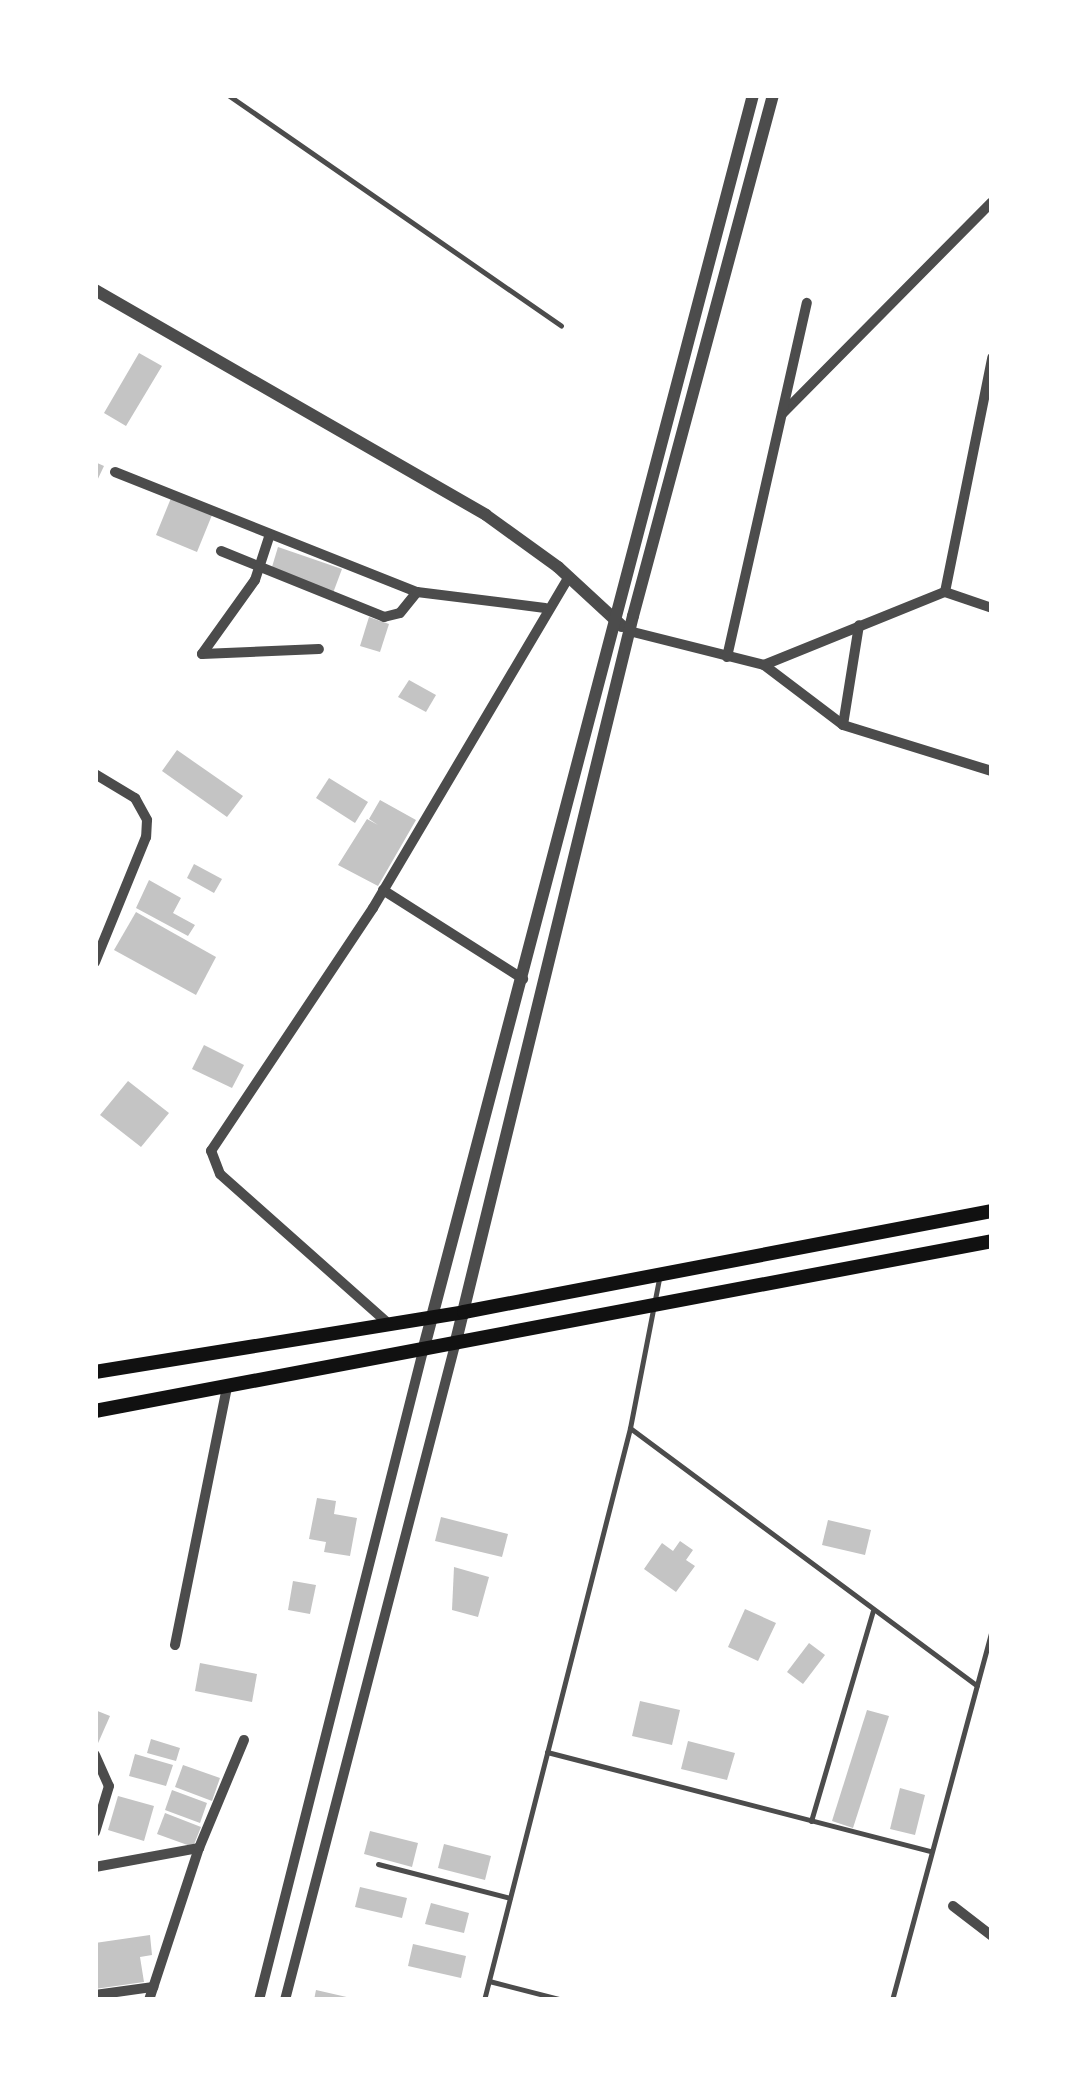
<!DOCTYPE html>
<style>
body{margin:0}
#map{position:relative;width:1087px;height:2095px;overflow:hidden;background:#fff;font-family:"Source Sans 3",sans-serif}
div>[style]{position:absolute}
.building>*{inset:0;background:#c4c4c4}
.service>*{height:5px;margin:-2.5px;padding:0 2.5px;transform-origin:2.5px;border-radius:2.5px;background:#4c4c4c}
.minor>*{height:10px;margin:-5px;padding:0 5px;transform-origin:5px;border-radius:5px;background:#4c4c4c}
.tertiary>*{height:12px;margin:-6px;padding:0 6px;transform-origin:6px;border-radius:6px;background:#4c4c4c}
.secondary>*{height:14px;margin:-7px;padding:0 7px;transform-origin:7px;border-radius:7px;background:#111}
span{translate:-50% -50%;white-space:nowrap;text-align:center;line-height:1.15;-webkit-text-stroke:10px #fff;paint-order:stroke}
.frame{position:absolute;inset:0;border:98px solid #fff;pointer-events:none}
</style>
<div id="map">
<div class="building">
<i style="clip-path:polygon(139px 353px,162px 366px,126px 426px,104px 413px)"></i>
<i style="clip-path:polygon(95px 462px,104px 466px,95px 485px)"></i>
<i style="clip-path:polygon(171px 498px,212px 515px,197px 552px,156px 535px)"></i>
<i style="clip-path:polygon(278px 547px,342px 569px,333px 593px,272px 567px)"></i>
<i style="clip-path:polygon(369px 617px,389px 624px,380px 652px,360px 646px)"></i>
<i style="clip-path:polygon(409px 680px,436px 695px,426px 712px,398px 697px)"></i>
<i style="clip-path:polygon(177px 750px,243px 796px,227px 817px,162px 771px)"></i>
<i style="clip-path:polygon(329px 778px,368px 802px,355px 823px,316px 798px)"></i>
<i style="clip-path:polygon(380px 800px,416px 820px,378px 886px,338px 865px,367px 819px,378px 825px,369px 819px)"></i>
<i style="clip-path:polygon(194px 864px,222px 879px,214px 893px,187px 878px)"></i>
<i style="clip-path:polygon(149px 880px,181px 898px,173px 913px,195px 925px,188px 936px,136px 908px)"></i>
<i style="clip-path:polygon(136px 912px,216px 957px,196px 995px,114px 950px)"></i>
<i style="clip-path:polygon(204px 1045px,244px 1065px,232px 1088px,192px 1069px)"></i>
<i style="clip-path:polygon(128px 1081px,169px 1113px,141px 1147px,100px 1115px)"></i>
<i style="clip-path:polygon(317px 1498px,336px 1501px,334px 1514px,357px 1518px,350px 1556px,324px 1552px,326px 1542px,309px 1539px)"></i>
<i style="clip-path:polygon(441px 1517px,508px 1534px,502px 1557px,435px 1541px)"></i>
<i style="clip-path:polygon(828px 1520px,871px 1530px,865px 1555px,822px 1545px)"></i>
<i style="clip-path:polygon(680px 1541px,693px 1550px,686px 1560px,695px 1566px,676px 1592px,644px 1569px,662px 1543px,673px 1551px)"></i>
<i style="clip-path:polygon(454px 1567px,489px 1577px,478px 1617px,452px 1610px)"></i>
<i style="clip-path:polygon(293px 1581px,316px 1585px,310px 1614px,288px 1610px)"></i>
<i style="clip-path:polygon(745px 1609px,776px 1623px,758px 1661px,728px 1647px)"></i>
<i style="clip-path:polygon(809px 1643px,825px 1655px,803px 1684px,787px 1672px)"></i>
<i style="clip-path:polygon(200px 1663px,257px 1674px,252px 1702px,195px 1691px)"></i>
<i style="clip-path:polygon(640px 1701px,680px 1710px,672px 1745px,632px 1736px)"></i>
<i style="clip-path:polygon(95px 1710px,110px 1716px,95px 1750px)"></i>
<i style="clip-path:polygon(867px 1710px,889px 1716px,853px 1828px,832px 1821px)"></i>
<i style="clip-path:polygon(151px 1739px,180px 1748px,176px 1761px,147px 1753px)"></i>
<i style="clip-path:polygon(688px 1741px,735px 1753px,727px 1780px,681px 1769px)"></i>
<i style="clip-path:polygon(135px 1754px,173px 1765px,166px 1786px,129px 1776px)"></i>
<i style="clip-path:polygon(183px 1765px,220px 1778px,212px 1801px,175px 1787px)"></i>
<i style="clip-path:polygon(900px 1788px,925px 1795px,915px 1835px,890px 1829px)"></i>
<i style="clip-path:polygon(172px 1790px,207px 1803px,200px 1823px,165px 1810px)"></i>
<i style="clip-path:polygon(118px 1796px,154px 1806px,144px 1841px,108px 1830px)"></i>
<i style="clip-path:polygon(165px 1813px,201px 1827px,193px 1847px,157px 1834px)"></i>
<i style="clip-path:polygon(370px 1831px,418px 1843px,412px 1867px,364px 1854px)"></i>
<i style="clip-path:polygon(444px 1844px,491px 1856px,485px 1880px,438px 1868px)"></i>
<i style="clip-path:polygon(360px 1887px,407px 1898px,402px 1918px,355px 1907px)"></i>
<i style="clip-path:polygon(431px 1903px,469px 1913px,464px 1933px,425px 1924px)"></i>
<i style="clip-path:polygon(150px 1935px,152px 1955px,140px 1957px,144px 1982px,95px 1989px,95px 1943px)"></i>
<i style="clip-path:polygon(413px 1944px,466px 1956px,461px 1978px,408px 1966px)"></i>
<i style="clip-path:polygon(316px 1990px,351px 1998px,351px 2000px,314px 2000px)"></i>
</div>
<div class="service">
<i style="left:228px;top:95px;width:405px;rotate:34.7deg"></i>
<i style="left:630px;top:1428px;width:432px;rotate:36.6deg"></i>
<i style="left:547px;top:1752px;width:396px;rotate:14.5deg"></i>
<i style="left:811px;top:1821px;width:219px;rotate:-73.6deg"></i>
<i style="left:378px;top:1864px;width:136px;rotate:14.4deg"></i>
<i style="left:489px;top:1981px;width:76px;rotate:14.4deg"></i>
<i style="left:484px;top:2000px;width:590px;rotate:-75.68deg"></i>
<i style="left:630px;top:1428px;width:152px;rotate:-79deg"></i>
<i style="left:892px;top:2000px;width:383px;rotate:-74.9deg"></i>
</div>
<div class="minor">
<i style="left:782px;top:414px;width:298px;rotate:-45.3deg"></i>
<i style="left:115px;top:472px;width:325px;rotate:21.7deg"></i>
<i style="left:221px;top:551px;width:176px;rotate:22deg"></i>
<i style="left:384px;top:617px;width:16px;rotate:-14deg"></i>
<i style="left:400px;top:613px;width:27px;rotate:-51deg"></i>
<i style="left:417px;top:592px;width:129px;rotate:7.1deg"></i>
<i style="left:945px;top:592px;width:50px;rotate:18.8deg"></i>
<i style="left:629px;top:631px;width:139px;rotate:14.1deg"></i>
<i style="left:764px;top:665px;width:99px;rotate:37.2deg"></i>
<i style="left:843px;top:725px;width:156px;rotate:17.2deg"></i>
<i style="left:202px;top:654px;width:91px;rotate:-54.4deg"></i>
<i style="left:255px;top:580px;width:48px;rotate:-71.9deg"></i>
<i style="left:202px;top:654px;width:117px;rotate:-2.4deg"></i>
<i style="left:727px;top:657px;width:363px;rotate:-77.3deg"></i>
<i style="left:764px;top:665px;width:195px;rotate:-22deg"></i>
<i style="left:945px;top:592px;width:239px;rotate:-78.6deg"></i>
<i style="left:843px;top:725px;width:101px;rotate:-80.9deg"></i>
<i style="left:95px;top:774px;width:47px;rotate:31deg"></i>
<i style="left:135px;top:798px;width:25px;rotate:61deg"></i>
<i style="left:147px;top:820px;width:17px;rotate:93deg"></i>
<i style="left:146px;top:837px;width:135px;rotate:112.2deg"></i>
<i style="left:383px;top:890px;width:166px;rotate:32.4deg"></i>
<i style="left:390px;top:1325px;width:227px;rotate:-138.4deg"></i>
<i style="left:220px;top:1174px;width:25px;rotate:-111deg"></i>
<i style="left:211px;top:1151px;width:292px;rotate:-56.3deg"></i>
<i style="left:373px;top:908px;width:385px;rotate:-59.4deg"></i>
<i style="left:175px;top:1645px;width:263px;rotate:-78.6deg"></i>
<i style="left:95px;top:1755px;width:34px;rotate:66deg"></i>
<i style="left:109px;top:1786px;width:48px;rotate:106.9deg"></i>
<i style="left:95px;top:1867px;width:106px;rotate:-10.4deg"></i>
<i style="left:953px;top:1906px;width:49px;rotate:37.6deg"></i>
<i style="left:95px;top:1995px;width:59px;rotate:-7.9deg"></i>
<i style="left:149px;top:2000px;width:160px;rotate:-71.8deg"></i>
<i style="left:199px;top:1848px;width:117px;rotate:-67.4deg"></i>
<i style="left:259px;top:2000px;width:669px;rotate:-75.82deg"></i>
<i style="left:285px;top:2000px;width:677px;rotate:-75.45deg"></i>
</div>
<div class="tertiary">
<i style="left:95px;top:290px;width:451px;rotate:29.9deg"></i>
<i style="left:486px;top:515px;width:89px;rotate:35.8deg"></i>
<i style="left:558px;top:567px;width:87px;rotate:42.7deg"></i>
<i style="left:455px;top:1345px;width:750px;rotate:-76.28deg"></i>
<i style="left:633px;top:616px;width:539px;rotate:-74.96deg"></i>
<i style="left:423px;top:1351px;width:1299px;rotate:-75.28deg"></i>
</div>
<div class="secondary">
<i style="left:95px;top:1372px;width:374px;rotate:-9.2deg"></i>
<i style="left:464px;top:1312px;width:538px;rotate:-10.83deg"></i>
<i style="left:95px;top:1411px;width:913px;rotate:-10.73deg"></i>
</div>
<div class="frame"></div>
</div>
